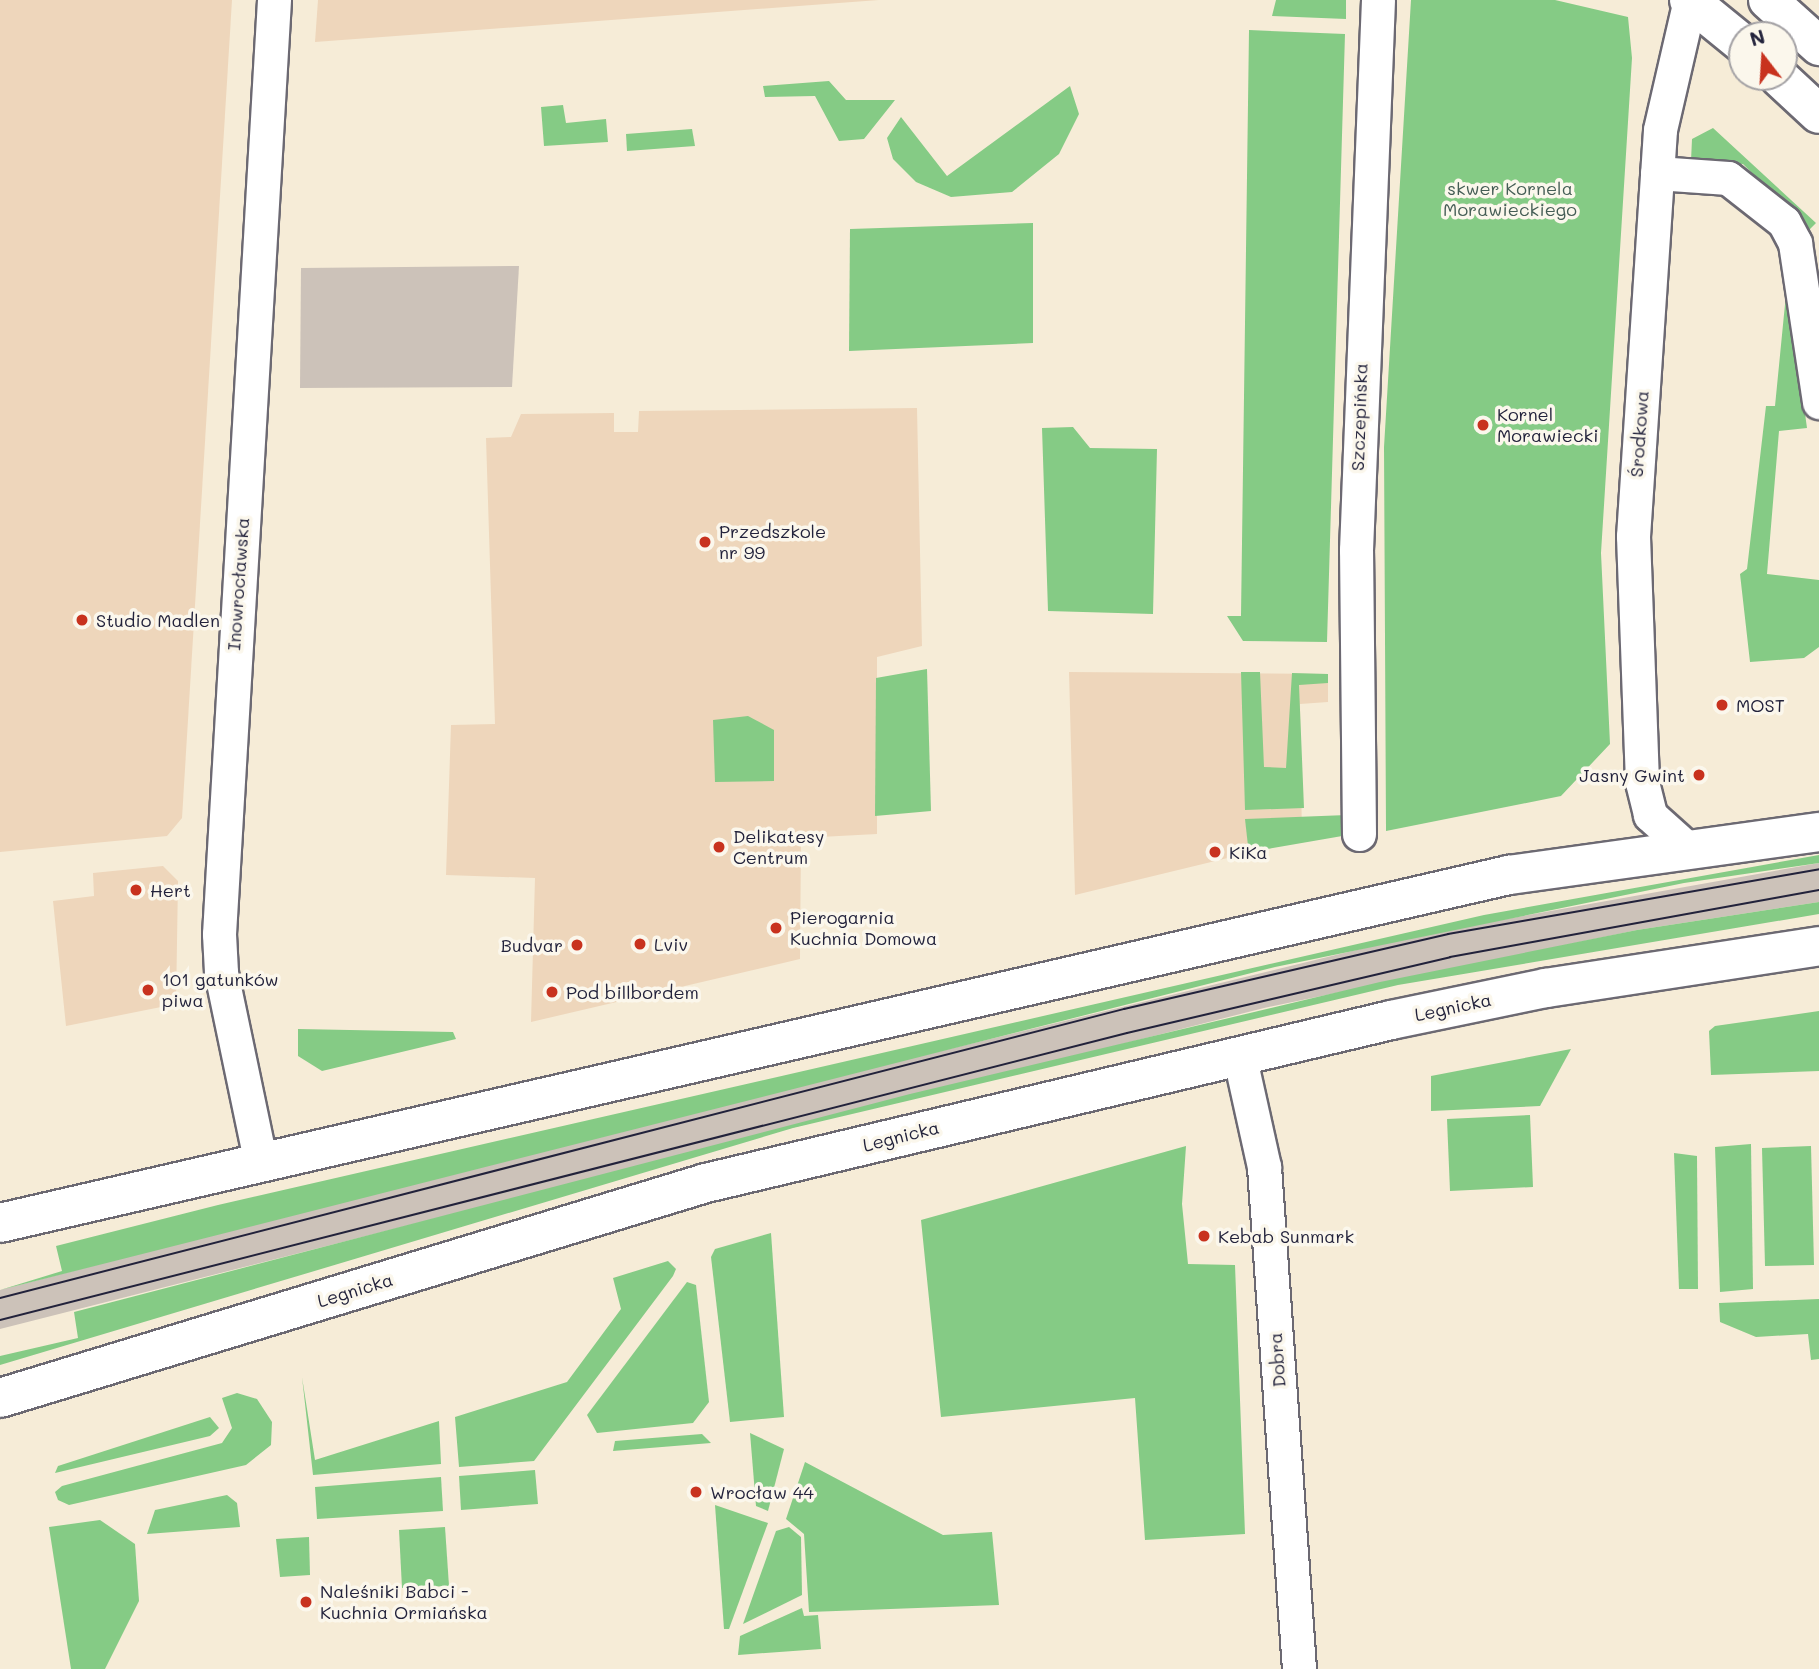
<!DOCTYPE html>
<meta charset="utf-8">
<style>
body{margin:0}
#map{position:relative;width:1819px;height:1669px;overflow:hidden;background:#f6ecd7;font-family:Mali,sans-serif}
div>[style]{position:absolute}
.built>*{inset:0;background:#eed6bb}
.industrial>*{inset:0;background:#ccc2b9}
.green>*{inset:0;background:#85cb85}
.roads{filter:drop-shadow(2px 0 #6c6972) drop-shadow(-2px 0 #6c6972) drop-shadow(0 2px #6c6972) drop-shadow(0 -2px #6c6972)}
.minor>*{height:33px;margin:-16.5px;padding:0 16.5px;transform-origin:16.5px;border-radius:16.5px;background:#fff}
.tertiary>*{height:38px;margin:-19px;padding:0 19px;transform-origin:19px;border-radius:19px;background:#fff}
.secondary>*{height:38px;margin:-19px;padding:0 19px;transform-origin:19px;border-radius:19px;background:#fff}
.tram>*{height:2px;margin:-1px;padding:0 1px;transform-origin:1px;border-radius:1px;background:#22223b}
.dots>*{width:19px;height:19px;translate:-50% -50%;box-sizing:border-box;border:4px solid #fbf7ec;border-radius:50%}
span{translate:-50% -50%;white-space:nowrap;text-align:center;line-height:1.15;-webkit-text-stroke:7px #fbf7ec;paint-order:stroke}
.park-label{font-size:18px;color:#455d55}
.poi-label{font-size:18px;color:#22223b}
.left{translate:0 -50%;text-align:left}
.right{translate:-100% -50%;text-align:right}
.street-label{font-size:18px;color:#22223b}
.north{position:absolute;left:1728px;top:21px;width:70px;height:70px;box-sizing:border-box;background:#fbf7ec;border:2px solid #a4a2a5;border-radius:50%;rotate:343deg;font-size:19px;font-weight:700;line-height:28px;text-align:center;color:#22223b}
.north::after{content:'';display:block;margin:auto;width:24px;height:32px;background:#c8321e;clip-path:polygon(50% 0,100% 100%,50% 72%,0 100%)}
</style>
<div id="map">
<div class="built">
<i style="clip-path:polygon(0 0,232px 0,182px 818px,167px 836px,0 852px)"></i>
<i style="clip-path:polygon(318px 0,879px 0,315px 42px)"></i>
<i style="clip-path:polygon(917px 408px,922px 646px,877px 657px,877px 834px,801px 838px,800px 959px,531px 1022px,535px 878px,446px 875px,451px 725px,495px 724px,486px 438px,511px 437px,521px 414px,614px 413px,614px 432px,638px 432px,639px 411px)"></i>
<i style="clip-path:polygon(1069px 672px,1328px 674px,1328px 702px,1300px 704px,1302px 840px,1075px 895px)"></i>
<i style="clip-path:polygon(163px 866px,178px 881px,176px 1004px,66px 1026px,53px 901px,94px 896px,93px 873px)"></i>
</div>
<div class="industrial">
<i style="clip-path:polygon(519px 266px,512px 387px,300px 388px,301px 268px)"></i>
<i style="clip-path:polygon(1819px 863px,1819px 902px,1637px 930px,1264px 1008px,0 1329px,0 1290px,559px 1144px,1422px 934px)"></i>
</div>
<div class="green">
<i style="clip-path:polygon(1276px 0,1346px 0,1346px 19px,1272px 16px)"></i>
<i style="clip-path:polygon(1411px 0,1555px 0,1628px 17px,1632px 58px,1601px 553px,1610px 744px,1561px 796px,1386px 831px,1384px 447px)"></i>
<i style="clip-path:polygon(1249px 30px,1345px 34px,1327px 642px,1243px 641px,1227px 616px,1241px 616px)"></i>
<i style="clip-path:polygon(829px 81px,846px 100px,895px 100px,864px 139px,839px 141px,815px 96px,765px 97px,763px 86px)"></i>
<i style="clip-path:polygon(1070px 86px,1079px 114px,1059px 154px,1012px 192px,951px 197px,916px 182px,893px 159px,887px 138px,901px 117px,947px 176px)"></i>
<i style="clip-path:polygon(563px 105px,566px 123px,606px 119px,608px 142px,544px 146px,541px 107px)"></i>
<i style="clip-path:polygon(1713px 128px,1816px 223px,1809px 230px,1743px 164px,1691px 161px,1692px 139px)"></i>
<i style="clip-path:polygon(692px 129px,695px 146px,627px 151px,626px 134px)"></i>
<i style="clip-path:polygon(1033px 223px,1033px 343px,849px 351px,850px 229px)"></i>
<i style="clip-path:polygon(1787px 284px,1807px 428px,1779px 431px,1767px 574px,1819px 580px,1819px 647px,1804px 658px,1750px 662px,1740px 574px,1747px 569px,1766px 406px,1775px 406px)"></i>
<i style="clip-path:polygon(1073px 427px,1090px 448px,1157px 449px,1153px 614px,1048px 611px,1042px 428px)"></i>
<i style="clip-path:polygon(927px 669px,931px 811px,875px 816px,876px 678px)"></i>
<i style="clip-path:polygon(1241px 672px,1260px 672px,1264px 767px,1286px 768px,1292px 673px,1328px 674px,1328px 683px,1299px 685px,1304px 808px,1245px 810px)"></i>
<i style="clip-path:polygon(748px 716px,774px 730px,774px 781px,715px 782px,713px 720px)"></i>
<i style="clip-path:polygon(1347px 815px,1348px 835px,1256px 851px,1248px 846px,1245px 819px)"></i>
<i style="clip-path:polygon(1819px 855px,1819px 863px,1684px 883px,1275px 967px,0 1290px,62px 1271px,56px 1246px,218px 1205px,1484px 915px)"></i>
<i style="clip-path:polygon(1819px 902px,1819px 914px,1398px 985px,793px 1128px,0 1365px,0 1356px,78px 1338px,74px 1312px,910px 1094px,1380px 982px,1637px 930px)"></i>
<i style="clip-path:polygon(1819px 1011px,1819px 1071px,1711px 1075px,1709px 1031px,1715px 1026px)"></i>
<i style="clip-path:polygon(298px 1029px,453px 1032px,456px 1039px,322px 1071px,298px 1056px)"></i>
<i style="clip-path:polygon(1571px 1049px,1540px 1106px,1431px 1111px,1431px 1076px)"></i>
<i style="clip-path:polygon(1530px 1115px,1533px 1187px,1450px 1191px,1447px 1119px)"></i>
<i style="clip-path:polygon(1751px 1144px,1753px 1289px,1720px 1292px,1715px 1147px)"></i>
<i style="clip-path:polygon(1186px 1146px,1182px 1204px,1188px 1264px,1235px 1265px,1245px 1534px,1145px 1540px,1135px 1398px,941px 1417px,921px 1220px)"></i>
<i style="clip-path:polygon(1811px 1146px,1814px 1265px,1765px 1266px,1762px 1148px)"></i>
<i style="clip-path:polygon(1674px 1153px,1697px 1156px,1698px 1289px,1679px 1289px)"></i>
<i style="clip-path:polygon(771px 1233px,784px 1417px,730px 1422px,711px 1257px,715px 1249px)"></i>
<i style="clip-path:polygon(668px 1261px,676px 1269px,673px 1276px,534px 1461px,459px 1467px,455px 1417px,567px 1382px,621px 1309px,613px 1278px)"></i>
<i style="clip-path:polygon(687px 1282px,696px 1285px,709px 1402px,693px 1423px,597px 1433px,587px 1415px)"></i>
<i style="clip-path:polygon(1819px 1299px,1819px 1359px,1811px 1360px,1808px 1334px,1756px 1337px,1720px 1322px,1719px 1303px)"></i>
<i style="clip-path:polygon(302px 1377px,315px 1460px,439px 1421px,441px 1464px,313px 1475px)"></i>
<i style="clip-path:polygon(237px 1393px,257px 1399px,272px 1422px,271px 1445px,246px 1465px,69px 1505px,58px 1500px,55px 1492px,62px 1486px,222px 1443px,232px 1428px,222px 1398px)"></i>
<i style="clip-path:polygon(210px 1417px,219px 1428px,210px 1436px,55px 1473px,58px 1466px)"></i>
<i style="clip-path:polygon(750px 1433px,784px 1449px,768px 1511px,756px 1506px)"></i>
<i style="clip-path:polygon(702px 1434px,711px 1443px,613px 1451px,615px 1441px)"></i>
<i style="clip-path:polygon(805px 1462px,943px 1535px,992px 1532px,999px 1605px,809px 1612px,804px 1534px,786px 1519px)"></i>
<i style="clip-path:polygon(535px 1470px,538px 1504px,461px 1510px,459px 1476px)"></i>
<i style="clip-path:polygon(441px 1477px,443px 1511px,317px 1519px,315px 1487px)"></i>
<i style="clip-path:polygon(227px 1495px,237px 1503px,240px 1527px,147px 1534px,155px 1510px)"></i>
<i style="clip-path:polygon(715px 1505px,768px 1523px,729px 1629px,724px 1629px)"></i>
<i style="clip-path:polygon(100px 1520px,135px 1544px,139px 1601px,105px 1669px,71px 1669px,49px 1527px)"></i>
<i style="clip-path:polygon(445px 1527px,449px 1586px,402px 1588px,399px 1530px)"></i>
<i style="clip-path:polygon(789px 1527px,801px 1537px,802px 1595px,743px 1624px,776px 1531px)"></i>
<i style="clip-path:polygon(309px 1537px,310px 1575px,280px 1577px,276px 1539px)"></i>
<i style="clip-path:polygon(802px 1608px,804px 1616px,818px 1615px,821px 1649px,738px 1655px,740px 1636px)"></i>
</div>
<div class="roads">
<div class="minor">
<i style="left:1689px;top:4px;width:129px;rotate:103deg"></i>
<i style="left:1660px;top:130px;width:407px;rotate:93.8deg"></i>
<i style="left:1633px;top:536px;width:246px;rotate:87.9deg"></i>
<i style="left:1642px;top:782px;width:34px;rotate:76deg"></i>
<i style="left:1650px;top:815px;width:52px;rotate:41.9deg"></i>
<i style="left:1657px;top:173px;width:71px;rotate:4deg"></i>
<i style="left:1728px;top:178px;width:71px;rotate:38.2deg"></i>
<i style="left:1784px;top:222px;width:24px;rotate:62deg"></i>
<i style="left:1795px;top:243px;width:161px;rotate:81.4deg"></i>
<i style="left:1359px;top:834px;width:284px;rotate:-90.6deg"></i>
<i style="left:1356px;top:550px;width:550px;rotate:-87.71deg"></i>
<i style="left:1239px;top:1054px;width:116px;rotate:77.5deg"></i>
<i style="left:1264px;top:1167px;width:503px;rotate:86.01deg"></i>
<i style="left:261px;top:1164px;width:196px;rotate:-101.8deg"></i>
<i style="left:221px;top:972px;width:38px;rotate:-93deg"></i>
<i style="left:219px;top:934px;width:936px;rotate:-86.63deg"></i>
</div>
<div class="tertiary">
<i style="left:1689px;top:0;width:68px;rotate:39.1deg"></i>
<i style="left:1768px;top:0;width:69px;rotate:42deg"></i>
<i style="left:1779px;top:77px;width:54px;rotate:42.8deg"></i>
</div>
<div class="secondary">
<i style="left:0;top:1223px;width:1549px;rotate:-12.99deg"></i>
<i style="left:1509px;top:875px;width:313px;rotate:-7.9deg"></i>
<i style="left:0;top:1398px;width:738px;rotate:-16.94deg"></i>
<i style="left:706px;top:1183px;width:704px;rotate:-13.38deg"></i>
<i style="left:1391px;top:1020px;width:158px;rotate:-11.7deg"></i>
<i style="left:1546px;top:988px;width:276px;rotate:-8.7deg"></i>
</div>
</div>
<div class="tram">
<i style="left:0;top:1298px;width:1161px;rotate:-14.42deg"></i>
<i style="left:1124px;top:1009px;width:333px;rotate:-13deg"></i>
<i style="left:1448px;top:934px;width:377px;rotate:-9.9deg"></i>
<i style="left:0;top:1320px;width:1163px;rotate:-14.29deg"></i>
<i style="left:1127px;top:1033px;width:332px;rotate:-13.2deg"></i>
<i style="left:1450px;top:957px;width:375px;rotate:-10.3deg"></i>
</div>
<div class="dots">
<i style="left:1483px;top:425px;background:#c8321e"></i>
<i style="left:705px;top:542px;background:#c8321e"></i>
<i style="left:82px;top:620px;background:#c8321e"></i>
<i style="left:1722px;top:705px;background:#c8321e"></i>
<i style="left:1699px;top:775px;background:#c8321e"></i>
<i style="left:719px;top:847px;background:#c8321e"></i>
<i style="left:1215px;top:852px;background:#c8321e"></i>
<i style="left:136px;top:890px;background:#c8321e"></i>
<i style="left:776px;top:928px;background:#c8321e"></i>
<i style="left:640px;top:944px;background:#c8321e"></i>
<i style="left:577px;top:945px;background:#c8321e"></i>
<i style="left:148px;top:990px;background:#c8321e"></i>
<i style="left:552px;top:992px;background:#c8321e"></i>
<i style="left:1204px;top:1236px;background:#c8321e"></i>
<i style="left:696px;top:1492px;background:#c8321e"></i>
<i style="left:306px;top:1602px;background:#c8321e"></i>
</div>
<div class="park-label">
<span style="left:1510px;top:199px">skwer Kornela<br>Morawieckiego</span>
</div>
<div class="poi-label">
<span class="left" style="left:1497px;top:425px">Kornel<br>Morawiecki</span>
<span class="left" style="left:719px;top:542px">Przedszkole<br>nr 99</span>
<span class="left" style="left:96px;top:620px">Studio Madlen</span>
<span class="left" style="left:1736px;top:705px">MOST</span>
<span class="right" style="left:1685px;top:775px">Jasny Gwint</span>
<span class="left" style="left:733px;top:847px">Delikatesy<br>Centrum</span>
<span class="left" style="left:1229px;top:852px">KiKa</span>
<span class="left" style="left:150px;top:890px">Hert</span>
<span class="left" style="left:790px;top:928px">Pierogarnia<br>Kuchnia Domowa</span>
<span class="left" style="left:654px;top:944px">Lviv</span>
<span class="right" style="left:563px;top:945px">Budvar</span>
<span class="left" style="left:162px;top:990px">101 gatunków<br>piwa</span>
<span class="left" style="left:566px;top:992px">Pod billbordem</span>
<span class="left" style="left:1218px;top:1236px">Kebab Sunmark</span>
<span class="left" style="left:710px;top:1492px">Wrocław 44</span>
<span class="left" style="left:320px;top:1602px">Naleśniki Babci -<br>Kuchnia Ormiańska</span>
</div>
<div class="street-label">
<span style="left:1359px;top:417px;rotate:-88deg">Szczepińska</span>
<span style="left:1639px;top:434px;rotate:-86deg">Środkowa</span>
<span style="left:238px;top:584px;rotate:-86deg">Inowrocławska</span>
<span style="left:1453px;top:1007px;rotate:-12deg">Legnicka</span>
<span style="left:901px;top:1136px;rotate:-14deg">Legnicka</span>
<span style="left:355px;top:1290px;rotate:-17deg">Legnicka</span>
<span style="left:1277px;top:1360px;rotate:-94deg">Dobra</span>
</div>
<div class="north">N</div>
</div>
